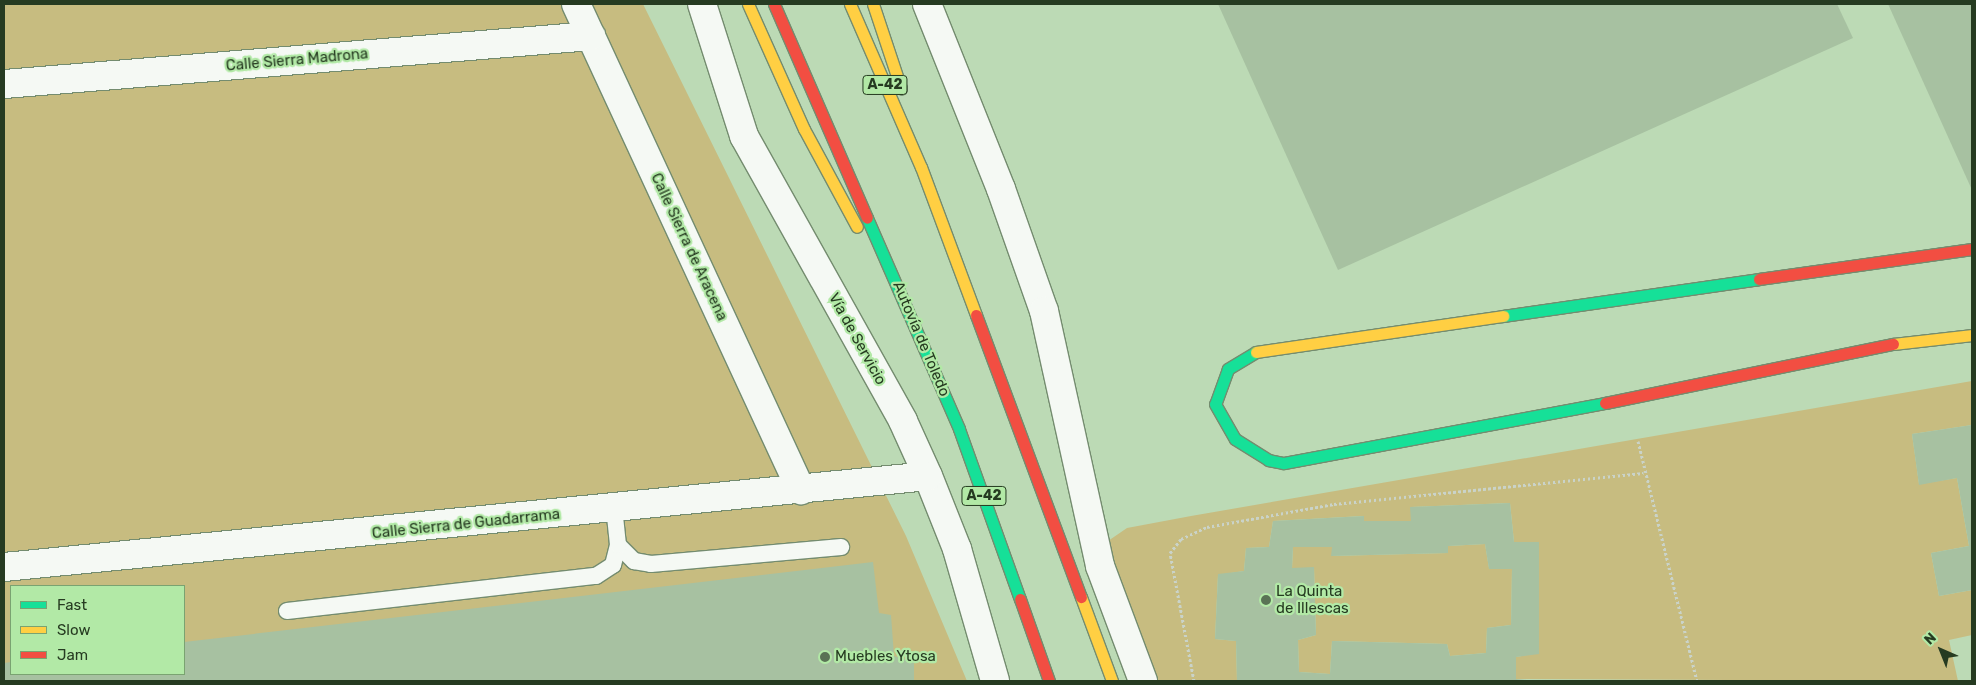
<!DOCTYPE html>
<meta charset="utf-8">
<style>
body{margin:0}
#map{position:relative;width:1976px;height:685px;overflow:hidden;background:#bcdab5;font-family:Rubik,sans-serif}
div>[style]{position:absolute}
.green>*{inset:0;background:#c7bc80}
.building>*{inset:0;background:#a7c1a1}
.path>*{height:3px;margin-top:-1.5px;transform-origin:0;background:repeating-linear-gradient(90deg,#cad3c9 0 2.5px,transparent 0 5px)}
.roads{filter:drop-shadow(1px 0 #748c6f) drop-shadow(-1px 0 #748c6f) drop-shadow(0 1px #748c6f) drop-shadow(0 -1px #748c6f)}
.lane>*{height:16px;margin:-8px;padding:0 8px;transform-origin:8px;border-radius:8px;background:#f5f9f4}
.street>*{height:28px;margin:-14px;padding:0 14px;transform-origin:14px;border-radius:14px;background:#f5f9f4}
.fast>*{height:11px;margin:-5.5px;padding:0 5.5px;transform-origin:5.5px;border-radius:5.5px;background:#16e098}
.slow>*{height:11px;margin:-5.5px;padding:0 5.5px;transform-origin:5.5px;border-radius:5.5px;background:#ffcf43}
.jam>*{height:11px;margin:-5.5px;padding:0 5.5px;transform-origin:5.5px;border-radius:5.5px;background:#f24e42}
.dots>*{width:14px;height:14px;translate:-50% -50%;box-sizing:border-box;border:2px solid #b2e9a6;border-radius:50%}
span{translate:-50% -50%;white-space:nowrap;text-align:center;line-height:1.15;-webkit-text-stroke:4.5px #b2e9a6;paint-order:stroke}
.shield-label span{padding:1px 4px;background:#b2e9a6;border:1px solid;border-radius:4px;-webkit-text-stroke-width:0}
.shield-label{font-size:14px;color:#263b21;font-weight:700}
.street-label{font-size:15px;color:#263b21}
.poi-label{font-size:15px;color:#263b21}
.left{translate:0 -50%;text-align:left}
.frame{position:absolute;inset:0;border:5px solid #263b21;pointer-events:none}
.legend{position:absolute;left:10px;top:585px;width:175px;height:90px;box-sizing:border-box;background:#b2e9a6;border:1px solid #7aa371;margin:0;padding:6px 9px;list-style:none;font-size:15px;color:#263b21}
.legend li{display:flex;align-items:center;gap:10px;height:25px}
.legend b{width:25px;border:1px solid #7aa371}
.north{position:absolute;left:1916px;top:625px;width:50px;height:50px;-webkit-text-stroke:4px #b2e9a6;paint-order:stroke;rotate:316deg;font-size:14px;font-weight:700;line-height:20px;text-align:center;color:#263b21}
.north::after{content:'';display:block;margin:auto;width:18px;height:22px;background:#263b21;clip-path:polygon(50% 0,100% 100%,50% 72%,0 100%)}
</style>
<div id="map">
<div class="green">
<i style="clip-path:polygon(evenodd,4px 4px,643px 4px,906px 536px,967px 681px,4px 681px,4px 4px,11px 586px,184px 586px,184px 674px,11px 674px,11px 586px)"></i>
<i style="clip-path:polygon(1972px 381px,1972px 425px,1912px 434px,1919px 484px,1957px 478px,1969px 546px,1931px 553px,1939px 596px,1972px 590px,1972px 635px,1949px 640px,1958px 681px,1516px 679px,1516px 657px,1539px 653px,1539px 542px,1514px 542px,1510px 503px,1411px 507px,1411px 521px,1364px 521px,1363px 516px,1273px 521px,1269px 547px,1246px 548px,1244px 571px,1218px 575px,1215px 639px,1236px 641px,1237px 681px,1152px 681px,1108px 541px,1127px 528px,1191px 516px)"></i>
<i style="clip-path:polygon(1485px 544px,1489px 568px,1512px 569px,1511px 625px,1487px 628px,1486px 653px,1450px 656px,1447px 644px,1332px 641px,1330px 674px,1299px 672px,1298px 640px,1316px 635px,1314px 568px,1292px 568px,1293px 547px,1332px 547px,1332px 556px,1447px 553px,1448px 546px)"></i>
</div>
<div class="building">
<i style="clip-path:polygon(1218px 4px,1837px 4px,1853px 38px,1338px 270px)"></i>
<i style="clip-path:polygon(1888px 4px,1972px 4px,1972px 190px)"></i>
<i style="clip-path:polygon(1972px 425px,1972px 590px,1939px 596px,1931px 553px,1969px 546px,1957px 478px,1919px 485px,1912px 434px)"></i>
<i style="clip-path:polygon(evenodd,1510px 503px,1514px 542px,1539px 542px,1539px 654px,1516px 657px,1516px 679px,1538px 681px,1237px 681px,1236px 641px,1215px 639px,1218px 574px,1244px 571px,1246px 548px,1269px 547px,1273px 521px,1364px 516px,1364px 521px,1411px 521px,1410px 507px,1510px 503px,1485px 544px,1489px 569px,1512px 569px,1511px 625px,1487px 628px,1486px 653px,1450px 656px,1447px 644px,1332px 641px,1330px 674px,1299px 672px,1298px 640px,1316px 635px,1314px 567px,1292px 568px,1293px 547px,1332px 547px,1331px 556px,1448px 553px,1448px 546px,1485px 544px)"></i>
<i style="clip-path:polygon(873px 562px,879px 613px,891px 615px,894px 656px,914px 662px,914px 681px,4px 681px,4px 663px,11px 662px,11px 674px,184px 674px,184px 642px)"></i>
</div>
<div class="path">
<i style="left:1638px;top:441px;width:247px;rotate:76.2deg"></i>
<i style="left:1194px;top:681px;width:130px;rotate:-100.6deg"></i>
<i style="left:1170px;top:553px;width:18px;rotate:-52deg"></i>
<i style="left:1181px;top:539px;width:29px;rotate:-25deg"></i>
<i style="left:1207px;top:527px;width:129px;rotate:-10.3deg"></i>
<i style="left:1334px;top:504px;width:311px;rotate:-5.7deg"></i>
</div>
<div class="roads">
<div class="lane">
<i style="left:618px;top:545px;width:23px;rotate:45deg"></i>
<i style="left:634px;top:561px;width:17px;rotate:10deg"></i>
<i style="left:651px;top:564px;width:191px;rotate:-5.1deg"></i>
<i style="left:287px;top:611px;width:311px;rotate:-6.5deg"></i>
<i style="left:596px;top:576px;width:20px;rotate:-33deg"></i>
<i style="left:613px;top:565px;width:21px;rotate:-76deg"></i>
<i style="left:618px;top:545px;width:36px;rotate:-96deg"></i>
</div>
<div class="street">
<i style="left:576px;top:4px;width:536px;rotate:65.16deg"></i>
<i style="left:702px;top:4px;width:139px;rotate:72.3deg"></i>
<i style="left:744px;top:136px;width:326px;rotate:60.8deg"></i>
<i style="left:903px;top:421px;width:60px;rotate:65.6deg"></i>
<i style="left:928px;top:476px;width:79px;rotate:68.3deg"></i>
<i style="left:957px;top:549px;width:137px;rotate:73.9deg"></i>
<i style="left:927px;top:4px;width:199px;rotate:68.2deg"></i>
<i style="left:1001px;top:189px;width:129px;rotate:70.6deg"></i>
<i style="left:1044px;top:311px;width:261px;rotate:77.6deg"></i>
<i style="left:1100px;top:566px;width:123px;rotate:69.5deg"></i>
<i style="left:4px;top:84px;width:589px;rotate:-4.67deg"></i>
<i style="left:4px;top:567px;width:928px;rotate:-5.62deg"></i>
</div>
<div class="fast">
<i style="left:867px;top:218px;width:230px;rotate:66.4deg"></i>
<i style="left:959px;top:429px;width:181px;rotate:70.3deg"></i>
<i style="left:1503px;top:316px;width:259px;rotate:-8.2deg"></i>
<i style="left:1256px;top:352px;width:33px;rotate:149deg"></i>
<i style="left:1228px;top:369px;width:37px;rotate:110deg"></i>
<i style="left:1215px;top:404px;width:40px;rotate:60.3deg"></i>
<i style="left:1235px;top:439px;width:39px;rotate:32deg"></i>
<i style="left:1268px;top:460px;width:16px;rotate:11deg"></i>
<i style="left:1284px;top:463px;width:327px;rotate:-10.6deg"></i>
</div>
<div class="slow">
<i style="left:748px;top:4px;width:137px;rotate:65.9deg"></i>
<i style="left:804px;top:129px;width:111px;rotate:61.6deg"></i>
<i style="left:850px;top:4px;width:178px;rotate:66.5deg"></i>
<i style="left:921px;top:167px;width:158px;rotate:69.6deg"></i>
<i style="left:873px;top:4px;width:89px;rotate:71.6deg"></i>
<i style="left:1893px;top:344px;width:80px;rotate:-6.5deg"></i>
<i style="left:1256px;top:352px;width:250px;rotate:-8.3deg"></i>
<i style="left:1081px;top:597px;width:90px;rotate:69.7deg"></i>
</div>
<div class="jam">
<i style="left:774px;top:4px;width:233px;rotate:66.5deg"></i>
<i style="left:1759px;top:279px;width:215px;rotate:-8deg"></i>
<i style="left:976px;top:315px;width:301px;rotate:69.6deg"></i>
<i style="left:1605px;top:403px;width:294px;rotate:-11.6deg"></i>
<i style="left:1020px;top:599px;width:87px;rotate:70.5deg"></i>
</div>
</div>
<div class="dots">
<i style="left:1266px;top:600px;background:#5a7355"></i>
<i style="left:825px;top:657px;background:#5a7355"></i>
</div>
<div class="shield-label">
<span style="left:885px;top:85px">A-42</span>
<span style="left:984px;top:496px">A-42</span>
</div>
<div class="street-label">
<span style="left:297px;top:60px;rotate:-5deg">Calle Sierra Madrona</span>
<span style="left:689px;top:247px;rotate:65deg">Calle Sierra de Aracena</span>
<span style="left:857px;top:339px;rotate:61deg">Vía de Servicio</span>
<span style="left:921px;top:339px;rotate:67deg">Autovía de Toledo</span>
<span style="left:466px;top:524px;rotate:-6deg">Calle Sierra de Guadarrama</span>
</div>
<div class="poi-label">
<span class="left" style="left:1276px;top:600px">La Quinta<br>de Illescas</span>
<span class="left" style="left:835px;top:657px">Muebles Ytosa</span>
</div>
<div class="frame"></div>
<ul class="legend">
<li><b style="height:6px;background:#16e098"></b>Fast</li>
<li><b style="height:6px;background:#ffcf43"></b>Slow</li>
<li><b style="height:6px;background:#f24e42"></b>Jam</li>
</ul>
<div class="north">N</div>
</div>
